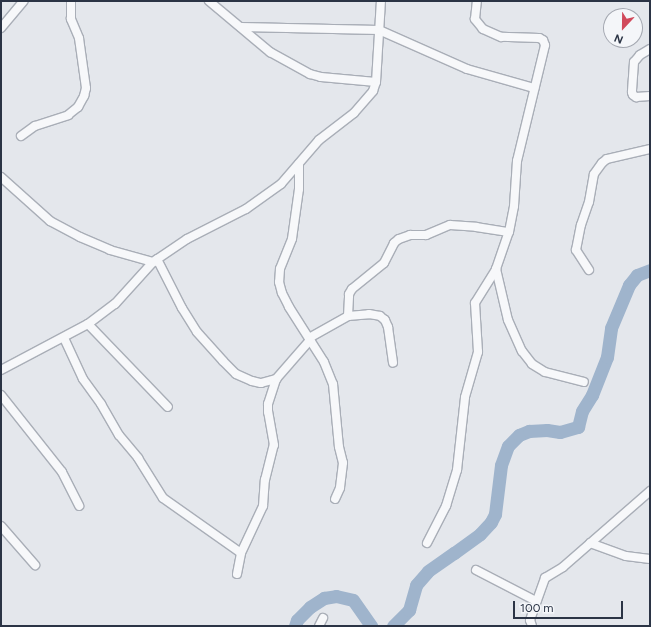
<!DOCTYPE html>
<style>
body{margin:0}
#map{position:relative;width:651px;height:627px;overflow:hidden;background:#e4e7ec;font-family:Figtree,sans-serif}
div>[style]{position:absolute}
.river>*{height:13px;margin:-6.5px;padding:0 6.5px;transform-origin:6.5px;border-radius:6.5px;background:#9fb4cc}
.roads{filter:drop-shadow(1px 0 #a9aeb7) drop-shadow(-1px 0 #a9aeb7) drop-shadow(0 1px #a9aeb7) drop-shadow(0 -1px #a9aeb7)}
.street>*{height:8px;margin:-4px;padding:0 4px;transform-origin:4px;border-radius:4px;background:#f7f8fa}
span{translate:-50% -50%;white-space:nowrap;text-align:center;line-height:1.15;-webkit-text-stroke:4px #f4f6f9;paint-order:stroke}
.frame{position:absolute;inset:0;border:2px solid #2b3445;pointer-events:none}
.north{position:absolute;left:603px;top:8px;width:40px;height:40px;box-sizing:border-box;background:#f4f6f9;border:1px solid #a4a8b1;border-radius:50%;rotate:202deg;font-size:11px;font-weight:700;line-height:16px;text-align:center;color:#2b3445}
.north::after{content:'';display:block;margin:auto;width:14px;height:18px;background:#d1495b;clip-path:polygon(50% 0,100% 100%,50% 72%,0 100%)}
.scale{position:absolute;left:513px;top:601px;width:110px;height:18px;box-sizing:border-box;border:2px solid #2b3445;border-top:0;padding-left:5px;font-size:12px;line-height:14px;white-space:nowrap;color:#2b3445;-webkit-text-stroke:3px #f4f6f9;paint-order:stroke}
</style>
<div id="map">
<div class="river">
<i style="left:295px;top:626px;width:6px;rotate:-72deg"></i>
<i style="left:297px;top:620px;width:18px;rotate:-45deg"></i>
<i style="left:310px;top:607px;width:17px;rotate:-33deg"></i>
<i style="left:324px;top:598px;width:12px;rotate:-9deg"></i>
<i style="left:336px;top:596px;width:17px;rotate:13deg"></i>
<i style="left:353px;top:600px;width:32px;rotate:55deg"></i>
<i style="left:393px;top:626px;width:23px;rotate:-45deg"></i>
<i style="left:409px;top:610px;width:26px;rotate:-74deg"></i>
<i style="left:416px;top:585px;width:18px;rotate:-49deg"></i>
<i style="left:428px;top:571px;width:32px;rotate:-35deg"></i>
<i style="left:454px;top:553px;width:32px;rotate:-36deg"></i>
<i style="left:480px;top:534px;width:16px;rotate:-47deg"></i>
<i style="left:491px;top:522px;width:9px;rotate:-63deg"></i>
<i style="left:495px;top:514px;width:49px;rotate:-83deg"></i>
<i style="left:501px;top:465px;width:20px;rotate:-70deg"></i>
<i style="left:508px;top:446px;width:16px;rotate:-45deg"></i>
<i style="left:519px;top:435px;width:11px;rotate:-22deg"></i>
<i style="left:529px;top:431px;width:18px;rotate:-3deg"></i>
<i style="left:547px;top:430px;width:13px;rotate:9deg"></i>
<i style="left:560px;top:432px;width:19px;rotate:-16deg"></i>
<i style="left:578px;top:427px;width:16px;rotate:-76deg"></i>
<i style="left:582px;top:411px;width:19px;rotate:-58deg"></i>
<i style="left:592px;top:395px;width:41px;rotate:-68.5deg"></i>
<i style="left:607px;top:357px;width:29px;rotate:-82deg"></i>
<i style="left:611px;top:328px;width:47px;rotate:-67.3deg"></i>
<i style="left:629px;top:285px;width:13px;rotate:-51deg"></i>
<i style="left:637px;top:275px;width:14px;rotate:-21deg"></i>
</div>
<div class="roads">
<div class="street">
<i style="left:209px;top:1px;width:80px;rotate:39.9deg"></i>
<i style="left:270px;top:52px;width:46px;rotate:28.8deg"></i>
<i style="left:310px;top:74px;width:11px;rotate:15deg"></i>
<i style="left:321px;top:77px;width:55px;rotate:5.2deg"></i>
<i style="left:241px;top:27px;width:138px;rotate:1.2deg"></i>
<i style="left:379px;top:30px;width:96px;rotate:23.9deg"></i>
<i style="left:467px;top:69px;width:70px;rotate:15.8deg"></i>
<i style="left:1px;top:28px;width:35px;rotate:-50deg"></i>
<i style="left:650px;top:49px;width:12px;rotate:149deg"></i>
<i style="left:640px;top:55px;width:9px;rotate:131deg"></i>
<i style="left:634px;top:62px;width:30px;rotate:94deg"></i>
<i style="left:632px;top:92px;width:3px;rotate:72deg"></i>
<i style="left:633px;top:95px;width:4px;rotate:34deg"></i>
<i style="left:636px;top:97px;width:14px;rotate:-4deg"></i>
<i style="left:21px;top:136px;width:17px;rotate:-36deg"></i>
<i style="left:35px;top:126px;width:35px;rotate:-18deg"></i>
<i style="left:68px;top:115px;width:13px;rotate:-39deg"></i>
<i style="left:78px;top:107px;width:13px;rotate:-61deg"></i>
<i style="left:84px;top:96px;width:8px;rotate:-76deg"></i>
<i style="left:86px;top:88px;width:50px;rotate:-98deg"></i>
<i style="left:79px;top:38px;width:21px;rotate:-113deg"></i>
<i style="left:71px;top:19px;width:18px;rotate:-90deg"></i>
<i style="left:299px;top:164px;width:25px;rotate:90deg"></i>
<i style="left:299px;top:189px;width:50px;rotate:98deg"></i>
<i style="left:292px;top:239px;width:32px;rotate:112deg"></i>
<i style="left:280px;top:269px;width:13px;rotate:94deg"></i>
<i style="left:279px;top:282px;width:11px;rotate:75deg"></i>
<i style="left:282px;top:293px;width:16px;rotate:63deg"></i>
<i style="left:289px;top:307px;width:65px;rotate:57.5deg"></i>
<i style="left:324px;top:362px;width:24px;rotate:68deg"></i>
<i style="left:333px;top:384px;width:63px;rotate:84.6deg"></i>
<i style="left:339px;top:447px;width:16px;rotate:76deg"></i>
<i style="left:343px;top:463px;width:25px;rotate:97deg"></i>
<i style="left:340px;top:488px;width:12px;rotate:114deg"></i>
<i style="left:1px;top:177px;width:66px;rotate:41.9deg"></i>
<i style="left:50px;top:221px;width:34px;rotate:28deg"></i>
<i style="left:80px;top:237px;width:33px;rotate:23deg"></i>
<i style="left:110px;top:250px;width:45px;rotate:15.6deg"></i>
<i style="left:157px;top:259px;width:55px;rotate:63deg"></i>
<i style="left:182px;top:308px;width:28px;rotate:58deg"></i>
<i style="left:197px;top:332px;width:39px;rotate:48deg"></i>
<i style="left:223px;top:361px;width:18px;rotate:45deg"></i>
<i style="left:236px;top:374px;width:17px;rotate:24deg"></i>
<i style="left:252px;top:381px;width:9px;rotate:13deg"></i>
<i style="left:261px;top:383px;width:16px;rotate:-15deg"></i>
<i style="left:496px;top:269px;width:52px;rotate:76.8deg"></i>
<i style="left:508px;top:320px;width:34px;rotate:66deg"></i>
<i style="left:522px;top:351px;width:16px;rotate:52deg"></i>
<i style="left:532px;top:364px;width:15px;rotate:32deg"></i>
<i style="left:545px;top:372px;width:40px;rotate:14.4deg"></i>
<i style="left:589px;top:270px;width:24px;rotate:-123deg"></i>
<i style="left:576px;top:250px;width:25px;rotate:-79deg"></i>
<i style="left:581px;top:225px;width:24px;rotate:-71deg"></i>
<i style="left:589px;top:202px;width:28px;rotate:-80deg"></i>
<i style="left:594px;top:174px;width:14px;rotate:-54deg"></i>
<i style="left:602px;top:163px;width:6px;rotate:-39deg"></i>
<i style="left:607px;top:159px;width:44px;rotate:-13.1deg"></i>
<i style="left:348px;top:316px;width:22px;rotate:-87deg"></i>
<i style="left:349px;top:294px;width:6px;rotate:-59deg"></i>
<i style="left:352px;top:289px;width:41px;rotate:-39.1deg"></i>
<i style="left:384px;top:263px;width:22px;rotate:-63deg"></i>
<i style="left:394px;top:243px;width:6px;rotate:-39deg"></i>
<i style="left:399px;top:239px;width:12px;rotate:-20deg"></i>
<i style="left:410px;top:235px;width:16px"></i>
<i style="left:426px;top:235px;width:26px;rotate:-23deg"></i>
<i style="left:450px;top:225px;width:26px;rotate:4deg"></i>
<i style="left:476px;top:227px;width:33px;rotate:9deg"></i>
<i style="left:88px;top:324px;width:115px;rotate:46.1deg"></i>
<i style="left:64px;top:338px;width:45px;rotate:65.1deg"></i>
<i style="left:83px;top:379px;width:31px;rotate:54deg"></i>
<i style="left:101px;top:404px;width:36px;rotate:60deg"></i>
<i style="left:119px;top:435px;width:30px;rotate:50deg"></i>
<i style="left:138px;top:458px;width:47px;rotate:58deg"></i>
<i style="left:163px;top:498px;width:95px;rotate:35.2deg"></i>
<i style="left:309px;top:338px;width:45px;rotate:-29.4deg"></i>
<i style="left:348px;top:316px;width:21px;rotate:-5deg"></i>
<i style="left:369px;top:314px;width:11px;rotate:10deg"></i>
<i style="left:380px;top:316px;width:6px;rotate:39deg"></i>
<i style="left:385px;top:320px;width:8px;rotate:67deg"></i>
<i style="left:388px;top:327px;width:36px;rotate:82deg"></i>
<i style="left:1px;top:370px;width:98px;rotate:-27.9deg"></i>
<i style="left:88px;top:324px;width:34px;rotate:-37deg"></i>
<i style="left:115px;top:304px;width:57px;rotate:-47.9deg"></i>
<i style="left:153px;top:262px;width:41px;rotate:-34.1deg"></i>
<i style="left:187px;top:239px;width:66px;rotate:-27deg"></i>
<i style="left:246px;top:209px;width:43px;rotate:-35.5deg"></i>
<i style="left:281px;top:184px;width:58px;rotate:-49.2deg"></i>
<i style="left:319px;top:140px;width:44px;rotate:-37.6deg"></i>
<i style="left:354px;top:113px;width:29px;rotate:-49deg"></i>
<i style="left:373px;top:91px;width:9px;rotate:-72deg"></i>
<i style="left:376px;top:82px;width:81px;rotate:-86.5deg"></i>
<i style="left:1px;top:395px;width:98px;rotate:51.6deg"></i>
<i style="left:62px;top:472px;width:38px;rotate:63deg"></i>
<i style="left:1px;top:526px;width:52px;rotate:48.9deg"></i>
<i style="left:427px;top:543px;width:42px;rotate:-62.8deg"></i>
<i style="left:446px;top:506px;width:38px;rotate:-73deg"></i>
<i style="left:457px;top:470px;width:73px;rotate:-83.7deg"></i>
<i style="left:465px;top:397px;width:47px;rotate:-73.9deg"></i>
<i style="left:478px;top:352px;width:49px;rotate:-93.5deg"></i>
<i style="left:475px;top:303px;width:40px;rotate:-58deg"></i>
<i style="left:496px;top:269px;width:39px;rotate:-71deg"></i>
<i style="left:509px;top:232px;width:26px;rotate:-79deg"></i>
<i style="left:514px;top:206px;width:45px;rotate:-86.2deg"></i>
<i style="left:517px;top:161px;width:119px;rotate:-76.4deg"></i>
<i style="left:545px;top:45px;width:5px;rotate:-112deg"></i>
<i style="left:543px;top:40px;width:4px;rotate:-153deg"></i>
<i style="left:539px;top:38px;width:38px;rotate:-178deg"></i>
<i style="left:501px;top:37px;width:20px;rotate:-156deg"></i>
<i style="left:483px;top:29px;width:13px;rotate:-129deg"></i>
<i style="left:475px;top:19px;width:18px;rotate:-84deg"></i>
<i style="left:590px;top:543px;width:38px;rotate:20deg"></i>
<i style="left:626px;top:556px;width:24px;rotate:7deg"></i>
<i style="left:476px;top:570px;width:68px;rotate:27.3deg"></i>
<i style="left:237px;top:574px;width:21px;rotate:-79deg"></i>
<i style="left:241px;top:553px;width:52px;rotate:-64.9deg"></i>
<i style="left:263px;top:506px;width:26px;rotate:-86deg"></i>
<i style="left:265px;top:480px;width:36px;rotate:-76deg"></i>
<i style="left:274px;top:445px;width:34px;rotate:-100deg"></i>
<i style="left:268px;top:412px;width:8px;rotate:-90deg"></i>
<i style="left:268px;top:404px;width:26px;rotate:-72deg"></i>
<i style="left:276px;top:379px;width:52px;rotate:-48.9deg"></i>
<i style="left:319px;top:626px;width:9px;rotate:-63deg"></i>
<i style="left:532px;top:626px;width:6px;rotate:-108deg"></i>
<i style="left:530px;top:620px;width:45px;rotate:-70.3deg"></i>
<i style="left:545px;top:578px;width:21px;rotate:-31deg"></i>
<i style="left:563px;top:567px;width:116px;rotate:-41.1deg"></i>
</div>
</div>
<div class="frame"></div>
<div class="north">N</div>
<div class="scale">100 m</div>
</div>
